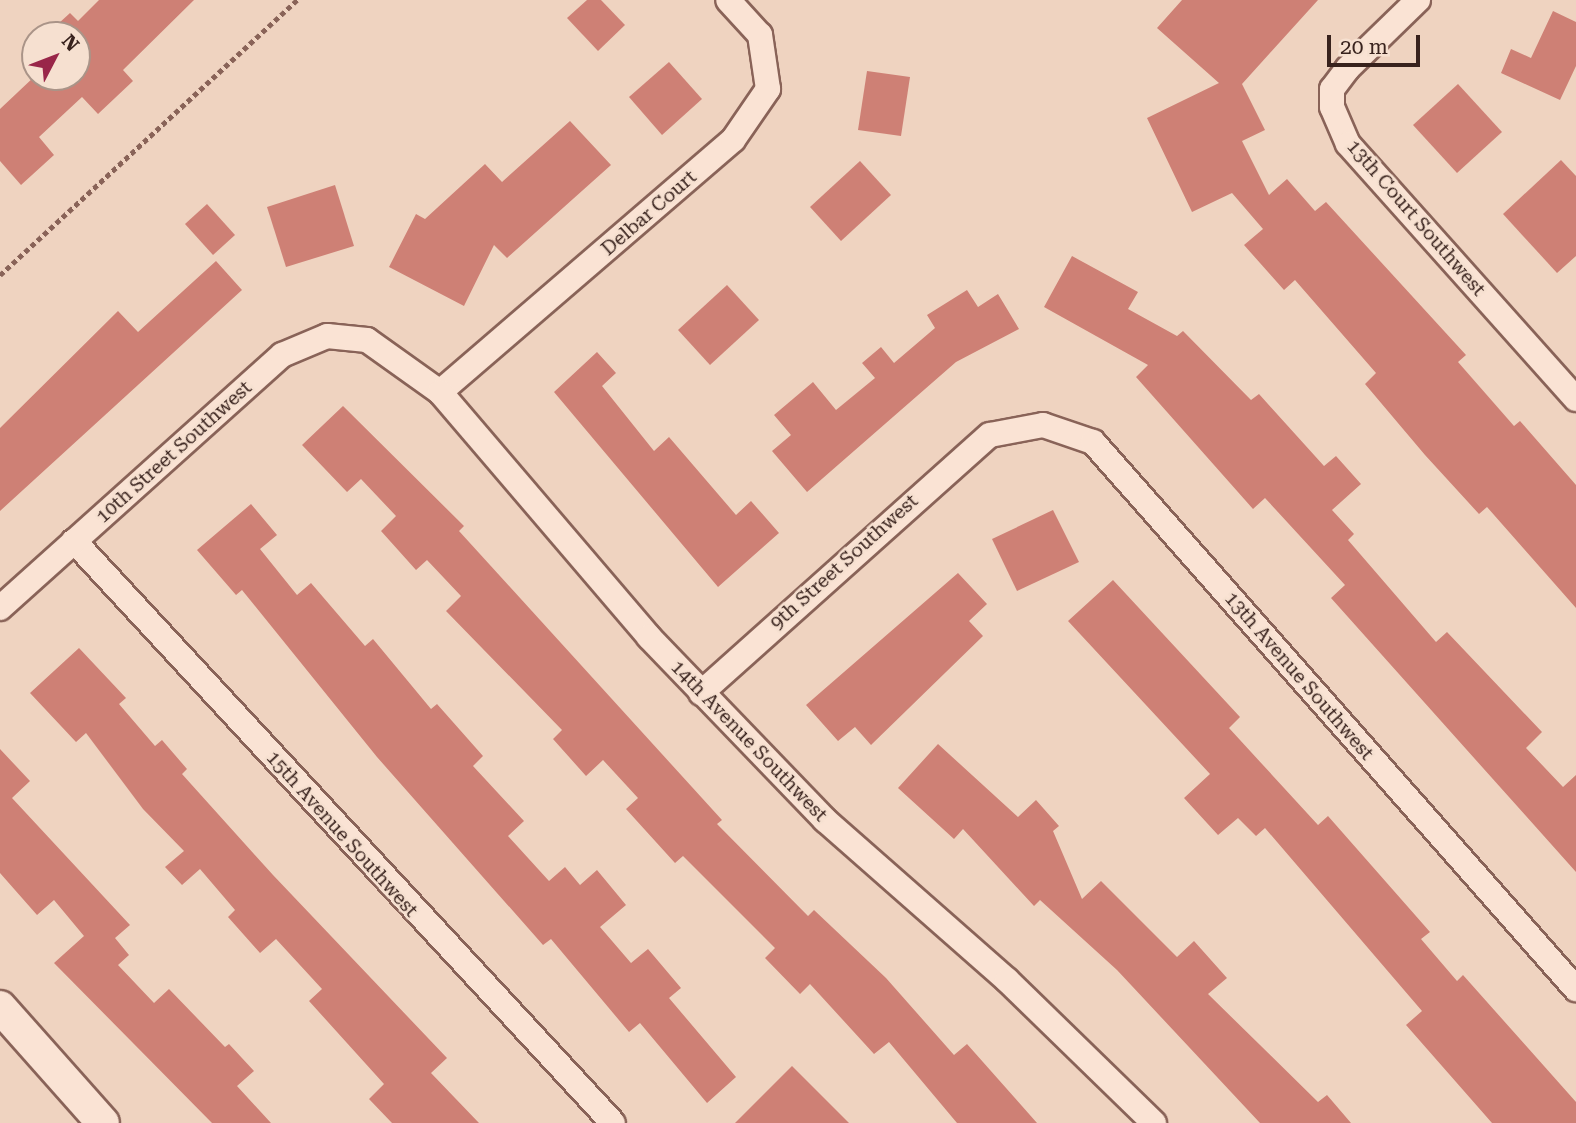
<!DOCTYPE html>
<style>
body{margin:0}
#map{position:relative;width:1576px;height:1123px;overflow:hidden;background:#efd3c0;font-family:"Roboto Serif",serif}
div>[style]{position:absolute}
.building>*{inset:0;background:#ce8075}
.path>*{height:4.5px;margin-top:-2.25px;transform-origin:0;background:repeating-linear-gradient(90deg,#896358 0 5px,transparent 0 8.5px)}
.roads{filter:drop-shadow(2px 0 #896358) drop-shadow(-2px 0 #896358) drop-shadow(0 2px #896358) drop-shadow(0 -2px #896358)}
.minor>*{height:24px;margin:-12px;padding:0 12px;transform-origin:12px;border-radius:12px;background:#fae3d4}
.tertiary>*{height:32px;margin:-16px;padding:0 16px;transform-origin:16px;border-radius:16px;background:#fae3d4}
span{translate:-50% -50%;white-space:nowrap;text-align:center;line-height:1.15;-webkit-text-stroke:5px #f6e0d0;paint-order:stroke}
.street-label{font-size:19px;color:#38221d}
.north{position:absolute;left:21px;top:21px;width:70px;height:70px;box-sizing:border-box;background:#f6e0d0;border:2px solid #aa9488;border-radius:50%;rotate:48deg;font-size:19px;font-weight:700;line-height:28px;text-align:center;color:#38221d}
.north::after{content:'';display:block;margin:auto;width:24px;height:32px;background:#992649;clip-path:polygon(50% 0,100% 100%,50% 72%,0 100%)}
.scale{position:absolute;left:1327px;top:35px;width:93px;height:32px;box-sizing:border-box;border:4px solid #38221d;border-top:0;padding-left:9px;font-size:21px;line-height:24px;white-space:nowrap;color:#38221d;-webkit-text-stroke:5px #f6e0d0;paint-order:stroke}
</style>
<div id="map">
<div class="building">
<i style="clip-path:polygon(99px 0,194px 0,123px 70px,133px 81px,98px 114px,82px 97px,39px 137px,54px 155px,21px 185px,0 161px,0 109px,35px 76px,77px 77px,77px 35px,46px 35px,70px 13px,78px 21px)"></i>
<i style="clip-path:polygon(587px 0,601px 0,625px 25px,598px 51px,567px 18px)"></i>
<i style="clip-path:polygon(1182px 0,1318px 0,1242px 84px,1265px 130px,1242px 141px,1269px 195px,1287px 179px,1315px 211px,1326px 202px,1466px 355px,1458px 362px,1514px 426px,1520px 421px,1576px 485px,1576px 608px,1487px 507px,1479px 514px,1425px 455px,1365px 384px,1376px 373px,1295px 280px,1284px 290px,1244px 245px,1263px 229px,1232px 193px,1192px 212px,1147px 118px,1219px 83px,1157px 28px)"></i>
<i style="clip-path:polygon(1553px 11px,1576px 22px,1576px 66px,1560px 100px,1501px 73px,1511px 49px,1531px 58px)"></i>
<i style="clip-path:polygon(669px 62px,702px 99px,662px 135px,629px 97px)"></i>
<i style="clip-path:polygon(867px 71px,910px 77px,901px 136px,858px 130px)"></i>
<i style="clip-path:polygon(1458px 84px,1502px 132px,1457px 173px,1413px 125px)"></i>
<i style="clip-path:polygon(570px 121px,611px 165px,507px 258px,494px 245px,464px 306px,389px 267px,416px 214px,425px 219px,485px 164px,502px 182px)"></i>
<i style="clip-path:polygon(1561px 160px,1576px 176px,1576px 256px,1557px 273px,1503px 214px)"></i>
<i style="clip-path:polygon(860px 161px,891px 195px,841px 241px,810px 207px)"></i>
<i style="clip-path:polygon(335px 185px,354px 246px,286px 267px,267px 207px)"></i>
<i style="clip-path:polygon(207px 204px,235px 235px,213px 255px,185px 224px)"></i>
<i style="clip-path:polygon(1072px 256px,1138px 292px,1128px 309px,1177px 336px,1183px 331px,1251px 400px,1259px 394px,1324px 466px,1336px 456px,1361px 484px,1332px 510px,1354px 534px,1348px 540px,1436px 642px,1447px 632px,1542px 732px,1526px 748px,1563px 787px,1576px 775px,1576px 872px,1331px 598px,1345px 585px,1265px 498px,1253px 509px,1136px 377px,1148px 365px,1044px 307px)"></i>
<i style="clip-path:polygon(216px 261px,242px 290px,0 511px,0 428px,118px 311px,138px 332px)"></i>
<i style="clip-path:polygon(727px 285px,759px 320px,710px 365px,678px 330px)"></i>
<i style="clip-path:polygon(967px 290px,978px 307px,998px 294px,1019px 329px,956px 362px,807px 492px,772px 451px,791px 435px,774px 415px,813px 382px,836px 410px,875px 378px,862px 363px,881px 347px,894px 363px,935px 328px,927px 315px)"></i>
<i style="clip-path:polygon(597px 352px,616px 373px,602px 386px,654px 451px,669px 437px,736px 515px,751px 501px,779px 533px,718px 587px,554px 392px)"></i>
<i style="clip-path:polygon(343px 406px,464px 526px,459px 531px,722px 820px,717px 824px,808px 916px,814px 910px,886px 978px,954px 1055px,967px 1044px,1037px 1123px,957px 1123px,889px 1042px,874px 1054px,810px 984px,800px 994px,765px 958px,775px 948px,683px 856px,675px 863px,626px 809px,638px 798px,603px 760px,586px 776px,553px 739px,562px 730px,446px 611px,461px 596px,427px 560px,416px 570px,381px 531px,396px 516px,361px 479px,347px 492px,302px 445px)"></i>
<i style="clip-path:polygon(251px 504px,277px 535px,260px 549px,297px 595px,311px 583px,365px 646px,373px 639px,431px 709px,437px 704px,483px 756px,473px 766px,524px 821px,508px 836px,549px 881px,565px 867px,580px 885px,597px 870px,626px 905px,600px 927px,631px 963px,648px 949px,681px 988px,669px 998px,736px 1077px,707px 1103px,640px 1023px,629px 1032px,551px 939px,543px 945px,377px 757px,242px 590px,236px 595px,197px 550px)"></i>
<i style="clip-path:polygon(1053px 510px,1079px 562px,1017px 591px,992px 539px)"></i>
<i style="clip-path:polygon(958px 573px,987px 604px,969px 621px,983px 636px,871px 745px,855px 727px,838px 741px,806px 705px)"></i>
<i style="clip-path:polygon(1113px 580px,1240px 717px,1229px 728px,1318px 825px,1328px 816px,1430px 932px,1421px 939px,1457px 981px,1463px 975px,1576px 1102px,1576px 1123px,1492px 1123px,1406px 1025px,1422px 1011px,1265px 828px,1256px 836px,1238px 818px,1218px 835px,1184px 798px,1210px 774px,1068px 621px)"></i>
<i style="clip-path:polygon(79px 648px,126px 698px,119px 704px,155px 746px,162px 740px,187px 769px,182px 774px,273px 875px,447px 1058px,431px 1073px,479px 1123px,392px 1123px,369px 1099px,384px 1084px,309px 1001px,322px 989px,276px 939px,260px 953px,228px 917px,235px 910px,200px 869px,182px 885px,165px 867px,184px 851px,143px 809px,86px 733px,76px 742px,30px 693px)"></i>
<i style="clip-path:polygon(938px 744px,1018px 817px,1036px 800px,1059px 826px,1053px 831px,1082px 899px,1101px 881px,1177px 957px,1194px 941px,1227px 978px,1208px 994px,1318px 1102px,1327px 1095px,1351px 1123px,1260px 1123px,1117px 970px,1040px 900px,1034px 906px,963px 829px,954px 839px,898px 788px)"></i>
<i style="clip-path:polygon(0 749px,30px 781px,12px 798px,130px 925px,115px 938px,129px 955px,118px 965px,154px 1003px,169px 989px,225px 1047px,229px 1044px,254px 1071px,237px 1086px,271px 1123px,212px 1123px,54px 963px,84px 936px,54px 900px,37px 915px,0 873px)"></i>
<i style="clip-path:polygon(792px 1066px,849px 1123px,735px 1123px)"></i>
</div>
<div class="path">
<i style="left:0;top:275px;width:405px;rotate:-42.8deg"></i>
</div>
<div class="roads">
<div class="minor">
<i style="left:1418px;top:0;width:98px;rotate:135.8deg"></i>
<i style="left:1348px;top:68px;width:26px;rotate:127deg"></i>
<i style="left:1332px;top:89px;width:18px;rotate:90deg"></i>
<i style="left:1332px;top:107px;width:40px;rotate:66.6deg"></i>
<i style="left:1348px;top:144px;width:342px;rotate:48.2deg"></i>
<i style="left:440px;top:392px;width:386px;rotate:-40.7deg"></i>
<i style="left:733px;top:140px;width:62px;rotate:-55.5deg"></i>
<i style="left:768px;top:89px;width:55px;rotate:-98.4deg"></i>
<i style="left:760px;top:35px;width:47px;rotate:-132.4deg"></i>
<i style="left:74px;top:541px;width:793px;rotate:47.2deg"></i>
<i style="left:0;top:608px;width:379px;rotate:-41.9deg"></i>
<i style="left:282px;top:355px;width:49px;rotate:-22.9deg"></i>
<i style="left:327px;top:336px;width:40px;rotate:5.7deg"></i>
<i style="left:367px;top:340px;width:90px;rotate:35.5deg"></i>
<i style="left:440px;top:392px;width:322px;rotate:49.5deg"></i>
<i style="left:649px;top:637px;width:254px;rotate:46.1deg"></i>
<i style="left:825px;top:820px;width:242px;rotate:41.3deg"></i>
<i style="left:1007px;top:980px;width:205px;rotate:44.2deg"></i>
<i style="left:701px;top:693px;width:387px;rotate:-41.8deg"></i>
<i style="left:990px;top:435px;width:54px;rotate:-10.7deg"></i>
<i style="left:1043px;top:425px;width:53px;rotate:18.8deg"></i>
<i style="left:1093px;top:442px;width:730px;rotate:48.56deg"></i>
</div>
<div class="tertiary">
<i style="left:0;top:1007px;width:155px;rotate:48.4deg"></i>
</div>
</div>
<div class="street-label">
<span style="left:649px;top:213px;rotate:-41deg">Delbar Court</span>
<span style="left:1416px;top:218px;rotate:49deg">13th Court Southwest</span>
<span style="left:174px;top:452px;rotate:-42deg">10th Street Southwest</span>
<span style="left:844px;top:562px;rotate:-42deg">9th Street Southwest</span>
<span style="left:1299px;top:676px;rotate:49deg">13th Avenue Southwest</span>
<span style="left:749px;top:741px;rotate:46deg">14th Avenue Southwest</span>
<span style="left:342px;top:834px;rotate:48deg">15th Avenue Southwest</span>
</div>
<div class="north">N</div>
<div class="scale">20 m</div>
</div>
